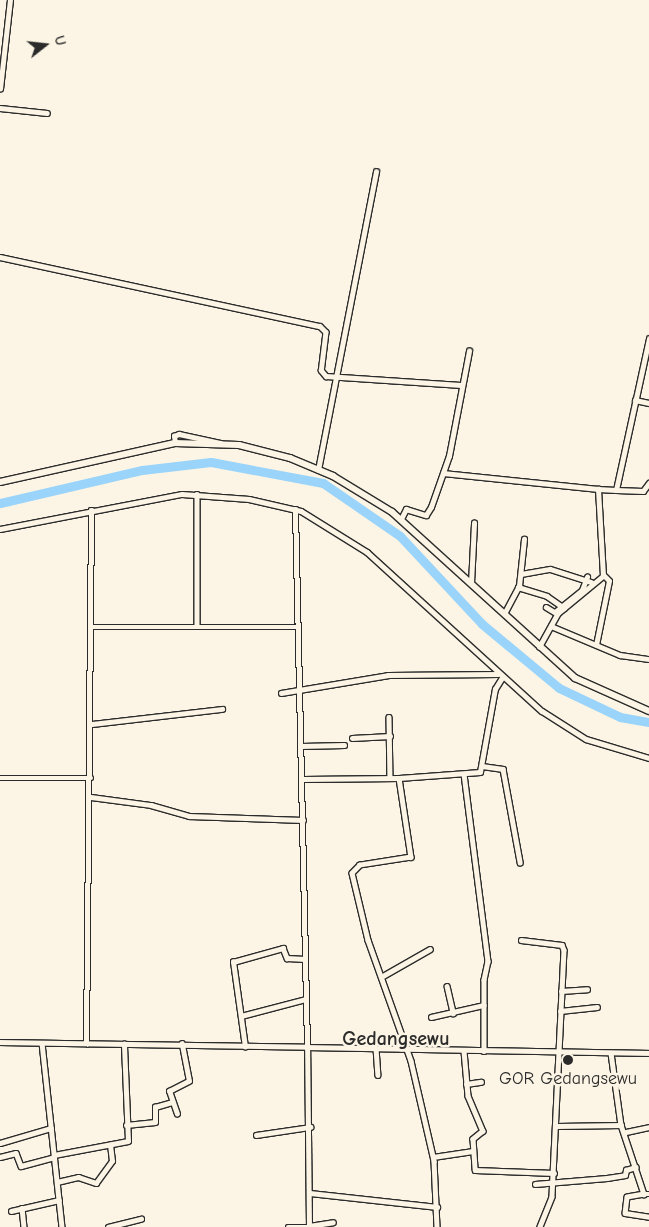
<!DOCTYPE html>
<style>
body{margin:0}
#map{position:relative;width:649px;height:1227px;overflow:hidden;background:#fcf5e5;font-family:"Comic Neue",sans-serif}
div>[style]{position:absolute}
.river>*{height:9px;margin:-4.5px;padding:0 4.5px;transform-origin:4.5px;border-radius:4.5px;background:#9ad4fa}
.roads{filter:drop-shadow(1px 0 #2b2b2b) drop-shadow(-1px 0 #2b2b2b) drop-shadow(0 1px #2b2b2b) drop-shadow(0 -1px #2b2b2b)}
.street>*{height:4.5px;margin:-2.25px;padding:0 2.25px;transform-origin:2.25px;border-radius:2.25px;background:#fcf5e5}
.secondary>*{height:6px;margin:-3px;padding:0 3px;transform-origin:3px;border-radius:3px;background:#fcf5e5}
.dots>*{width:14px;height:14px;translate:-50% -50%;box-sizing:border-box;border:2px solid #fcf5e5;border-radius:50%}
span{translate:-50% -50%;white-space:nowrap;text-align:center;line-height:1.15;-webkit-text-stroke:5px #fcf5e5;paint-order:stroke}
.poi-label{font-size:18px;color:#2b2b2b}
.quarter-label{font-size:20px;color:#2b2b2b;font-weight:700}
.north{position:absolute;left:20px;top:20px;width:50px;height:50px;-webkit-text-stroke:4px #fcf5e5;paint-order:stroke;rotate:74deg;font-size:14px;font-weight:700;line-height:20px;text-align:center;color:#2b2b2b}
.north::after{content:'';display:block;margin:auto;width:18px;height:22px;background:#2b2b2b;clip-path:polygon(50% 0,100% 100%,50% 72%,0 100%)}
</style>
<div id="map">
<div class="river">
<i style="left:0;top:503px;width:146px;rotate:-13.1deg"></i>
<i style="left:142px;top:470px;width:69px;rotate:-6.6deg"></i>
<i style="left:211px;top:462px;width:114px;rotate:10.6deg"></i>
<i style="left:323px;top:483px;width:93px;rotate:34.5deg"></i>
<i style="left:400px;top:536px;width:120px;rotate:47deg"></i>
<i style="left:482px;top:624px;width:100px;rotate:39.7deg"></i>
<i style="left:559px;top:688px;width:68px;rotate:25.4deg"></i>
<i style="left:620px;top:717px;width:29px;rotate:10deg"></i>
</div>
<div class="roads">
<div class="street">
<i style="left:0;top:89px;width:90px;rotate:-83.6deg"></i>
<i style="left:0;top:108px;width:47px;rotate:6.1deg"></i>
<i style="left:0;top:257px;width:327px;rotate:12.2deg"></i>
<i style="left:320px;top:326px;width:8px;rotate:45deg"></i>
<i style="left:326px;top:332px;width:38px;rotate:97deg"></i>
<i style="left:321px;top:370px;width:8px;rotate:50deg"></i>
<i style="left:326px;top:376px;width:135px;rotate:3.8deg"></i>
<i style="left:635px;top:400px;width:14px;rotate:12deg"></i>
<i style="left:175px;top:443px;width:7px;rotate:-98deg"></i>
<i style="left:174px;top:436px;width:5px;rotate:-22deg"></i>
<i style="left:179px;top:434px;width:43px;rotate:12.1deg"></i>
<i style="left:318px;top:470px;width:304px;rotate:-79deg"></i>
<i style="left:443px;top:473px;width:156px;rotate:5.9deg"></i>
<i style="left:616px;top:490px;width:27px;rotate:2deg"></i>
<i style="left:643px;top:491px;width:10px;rotate:-53deg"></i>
<i style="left:197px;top:494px;width:131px;rotate:90deg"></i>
<i style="left:401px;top:519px;width:11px;rotate:-63deg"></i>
<i style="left:406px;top:509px;width:21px;rotate:17deg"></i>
<i style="left:426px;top:515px;width:9px;rotate:-58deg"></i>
<i style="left:431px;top:507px;width:54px;rotate:-70.6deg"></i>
<i style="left:449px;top:456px;width:107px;rotate:-79.2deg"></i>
<i style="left:0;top:529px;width:185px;rotate:-10.9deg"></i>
<i style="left:182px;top:494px;width:67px;rotate:4.3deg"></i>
<i style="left:249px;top:499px;width:53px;rotate:13deg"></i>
<i style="left:301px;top:511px;width:78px;rotate:31.8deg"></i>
<i style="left:367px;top:552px;width:236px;rotate:42.3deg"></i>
<i style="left:542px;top:711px;width:52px;rotate:32.5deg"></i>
<i style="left:586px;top:739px;width:66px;rotate:16.8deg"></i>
<i style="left:521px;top:574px;width:29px;rotate:-10deg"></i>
<i style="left:550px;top:569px;width:43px;rotate:17.6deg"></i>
<i style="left:471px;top:583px;width:60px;rotate:-87.1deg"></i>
<i style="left:518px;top:587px;width:30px;rotate:17deg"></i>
<i style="left:547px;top:596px;width:21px;rotate:35deg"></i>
<i style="left:546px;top:607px;width:12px;rotate:31deg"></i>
<i style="left:555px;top:612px;width:35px;rotate:-39deg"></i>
<i style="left:582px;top:590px;width:14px;rotate:-69deg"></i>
<i style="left:504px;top:614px;width:32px;rotate:-62deg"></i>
<i style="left:519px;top:586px;width:47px;rotate:-83.9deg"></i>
<i style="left:551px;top:626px;width:75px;rotate:22.8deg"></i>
<i style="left:620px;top:655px;width:29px;rotate:8deg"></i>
<i style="left:92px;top:627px;width:204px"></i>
<i style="left:596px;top:645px;width:65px;rotate:-78.5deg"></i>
<i style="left:609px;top:581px;width:8px;rotate:-135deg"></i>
<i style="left:539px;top:647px;width:38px;rotate:-61deg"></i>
<i style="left:557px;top:614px;width:60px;rotate:-39.6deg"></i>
<i style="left:603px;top:576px;width:87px;rotate:-93.3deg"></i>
<i style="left:598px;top:489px;width:18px;rotate:3deg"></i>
<i style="left:616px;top:490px;width:155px;rotate:-77.7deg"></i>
<i style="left:281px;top:693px;width:109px;rotate:-9.5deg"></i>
<i style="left:388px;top:675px;width:110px;rotate:-0.5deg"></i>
<i style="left:389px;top:717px;width:61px;rotate:89.1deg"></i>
<i style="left:92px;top:724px;width:131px;rotate:-6.6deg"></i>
<i style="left:352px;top:738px;width:38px;rotate:-3deg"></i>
<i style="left:301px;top:746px;width:43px;rotate:-1.3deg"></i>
<i style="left:482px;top:766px;width:21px;rotate:8deg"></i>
<i style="left:503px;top:769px;width:95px;rotate:79.6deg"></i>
<i style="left:464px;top:774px;width:189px;rotate:82.7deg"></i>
<i style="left:488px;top:961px;width:19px;rotate:102deg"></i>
<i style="left:484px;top:980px;width:71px;rotate:90deg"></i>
<i style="left:0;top:778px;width:91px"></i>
<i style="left:399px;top:778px;width:81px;rotate:-4.2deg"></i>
<i style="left:480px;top:772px;width:84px;rotate:-79.8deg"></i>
<i style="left:495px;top:689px;width:13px;rotate:-58deg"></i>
<i style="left:303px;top:779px;width:96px;rotate:-0.6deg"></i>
<i style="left:399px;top:778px;width:80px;rotate:81.4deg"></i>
<i style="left:411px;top:857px;width:52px;rotate:171.1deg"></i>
<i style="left:360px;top:865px;width:11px;rotate:135deg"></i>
<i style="left:352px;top:873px;width:69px;rotate:76.6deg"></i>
<i style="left:368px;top:940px;width:128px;rotate:70.4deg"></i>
<i style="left:411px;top:1061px;width:103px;rotate:77deg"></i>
<i style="left:434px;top:1161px;width:66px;rotate:87.4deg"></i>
<i style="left:91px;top:797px;width:61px;rotate:7.6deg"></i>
<i style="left:151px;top:805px;width:40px;rotate:16deg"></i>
<i style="left:189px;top:816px;width:114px;rotate:2deg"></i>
<i style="left:521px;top:940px;width:41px;rotate:7deg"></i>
<i style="left:562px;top:945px;width:5px;rotate:68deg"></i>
<i style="left:564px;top:950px;width:247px;rotate:92.8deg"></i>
<i style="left:552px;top:1197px;width:32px;rotate:112deg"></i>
<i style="left:381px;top:977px;width:56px;rotate:-29.7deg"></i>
<i style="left:447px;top:986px;width:28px;rotate:77deg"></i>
<i style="left:561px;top:991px;width:26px;rotate:-4deg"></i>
<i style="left:560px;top:1011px;width:37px;rotate:-6deg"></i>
<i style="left:241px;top:1016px;width:67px;rotate:-14.7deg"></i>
<i style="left:431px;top:1017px;width:54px;rotate:-12.8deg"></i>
<i style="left:0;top:1042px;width:307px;rotate:0.9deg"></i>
<i style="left:307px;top:1047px;width:538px;rotate:-91.28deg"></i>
<i style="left:42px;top:1043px;width:185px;rotate:83.8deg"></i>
<i style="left:86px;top:1044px;width:534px;rotate:-89.46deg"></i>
<i style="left:245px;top:1047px;width:86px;rotate:-98deg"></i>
<i style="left:233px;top:962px;width:52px;rotate:-15.6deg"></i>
<i style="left:283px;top:948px;width:11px;rotate:68deg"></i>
<i style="left:287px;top:958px;width:18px;rotate:3deg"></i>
<i style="left:376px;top:1048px;width:27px;rotate:86deg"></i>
<i style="left:464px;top:1051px;width:45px;rotate:84.9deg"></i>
<i style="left:468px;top:1096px;width:38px;rotate:67deg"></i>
<i style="left:483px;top:1131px;width:13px;rotate:141deg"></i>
<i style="left:473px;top:1139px;width:31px;rotate:86deg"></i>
<i style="left:475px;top:1170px;width:79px;rotate:2.2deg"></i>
<i style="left:611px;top:1053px;width:73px;rotate:82.1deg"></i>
<i style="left:466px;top:1084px;width:15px;rotate:-8deg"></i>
<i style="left:177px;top:1114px;width:24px;rotate:-109deg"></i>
<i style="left:169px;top:1091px;width:22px;rotate:-27deg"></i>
<i style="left:189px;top:1081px;width:38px;rotate:-101deg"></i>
<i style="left:126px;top:1125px;width:29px;rotate:-6deg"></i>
<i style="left:155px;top:1122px;width:15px;rotate:-90deg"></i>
<i style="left:155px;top:1107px;width:18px;rotate:-16deg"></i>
<i style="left:557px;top:1126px;width:64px;rotate:-0.9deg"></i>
<i style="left:621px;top:1125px;width:73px;rotate:71.6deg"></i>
<i style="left:644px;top:1194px;width:5px"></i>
<i style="left:626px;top:1132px;width:24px;rotate:-12deg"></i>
<i style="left:256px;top:1135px;width:55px;rotate:-8.4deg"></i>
<i style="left:0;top:1143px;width:53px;rotate:-16.4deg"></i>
<i style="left:54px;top:1155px;width:75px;rotate:-10.7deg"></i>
<i style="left:128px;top:1141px;width:97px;rotate:-92.4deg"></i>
<i style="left:0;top:1157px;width:16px;rotate:-14deg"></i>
<i style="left:16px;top:1153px;width:14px;rotate:69deg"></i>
<i style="left:21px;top:1166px;width:34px;rotate:-15deg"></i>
<i style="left:433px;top:1157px;width:40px;rotate:-8.5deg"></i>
<i style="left:57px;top:1182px;width:22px;rotate:-13deg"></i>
<i style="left:78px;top:1177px;width:19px;rotate:18deg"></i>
<i style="left:96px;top:1183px;width:27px;rotate:-54deg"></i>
<i style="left:112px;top:1161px;width:16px;rotate:-97deg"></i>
<i style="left:535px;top:1184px;width:72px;rotate:-4.8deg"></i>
<i style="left:607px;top:1178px;width:18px;rotate:-9deg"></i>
<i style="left:625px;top:1175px;width:5px;rotate:-79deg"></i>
<i style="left:626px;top:1170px;width:10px;rotate:-17deg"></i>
<i style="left:310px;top:1193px;width:128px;rotate:6.3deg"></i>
<i style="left:644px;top:1194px;width:17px;rotate:170deg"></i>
<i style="left:627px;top:1197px;width:16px;rotate:97deg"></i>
<i style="left:625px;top:1213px;width:24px;rotate:9deg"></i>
<i style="left:22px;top:1208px;width:19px;rotate:84deg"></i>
<i style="left:11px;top:1211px;width:49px;rotate:-12.9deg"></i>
<i style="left:309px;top:1226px;width:24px;rotate:-9deg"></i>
<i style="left:108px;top:1227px;width:34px;rotate:-14deg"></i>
<i style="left:288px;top:1227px;width:21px"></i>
<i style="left:309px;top:1227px;width:180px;rotate:-90.6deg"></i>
<i style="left:307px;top:1047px;width:342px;rotate:1deg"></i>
</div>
<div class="secondary">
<i style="left:0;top:482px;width:179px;rotate:-12.6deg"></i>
<i style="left:175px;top:443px;width:64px;rotate:1.8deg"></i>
<i style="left:239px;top:445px;width:53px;rotate:14.3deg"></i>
<i style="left:290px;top:458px;width:47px;rotate:22.7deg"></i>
<i style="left:333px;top:476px;width:69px;rotate:31.4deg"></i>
<i style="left:392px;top:512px;width:247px;rotate:42.2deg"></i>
<i style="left:575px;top:678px;width:81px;rotate:24deg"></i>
</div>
</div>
<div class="dots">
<i style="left:568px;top:1060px;background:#2b2b2b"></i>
</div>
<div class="poi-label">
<span style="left:568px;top:1079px">GOR Gedangsewu</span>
</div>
<div class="quarter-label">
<span style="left:396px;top:1038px">Gedangsewu</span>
</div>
<div class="north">U</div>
</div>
